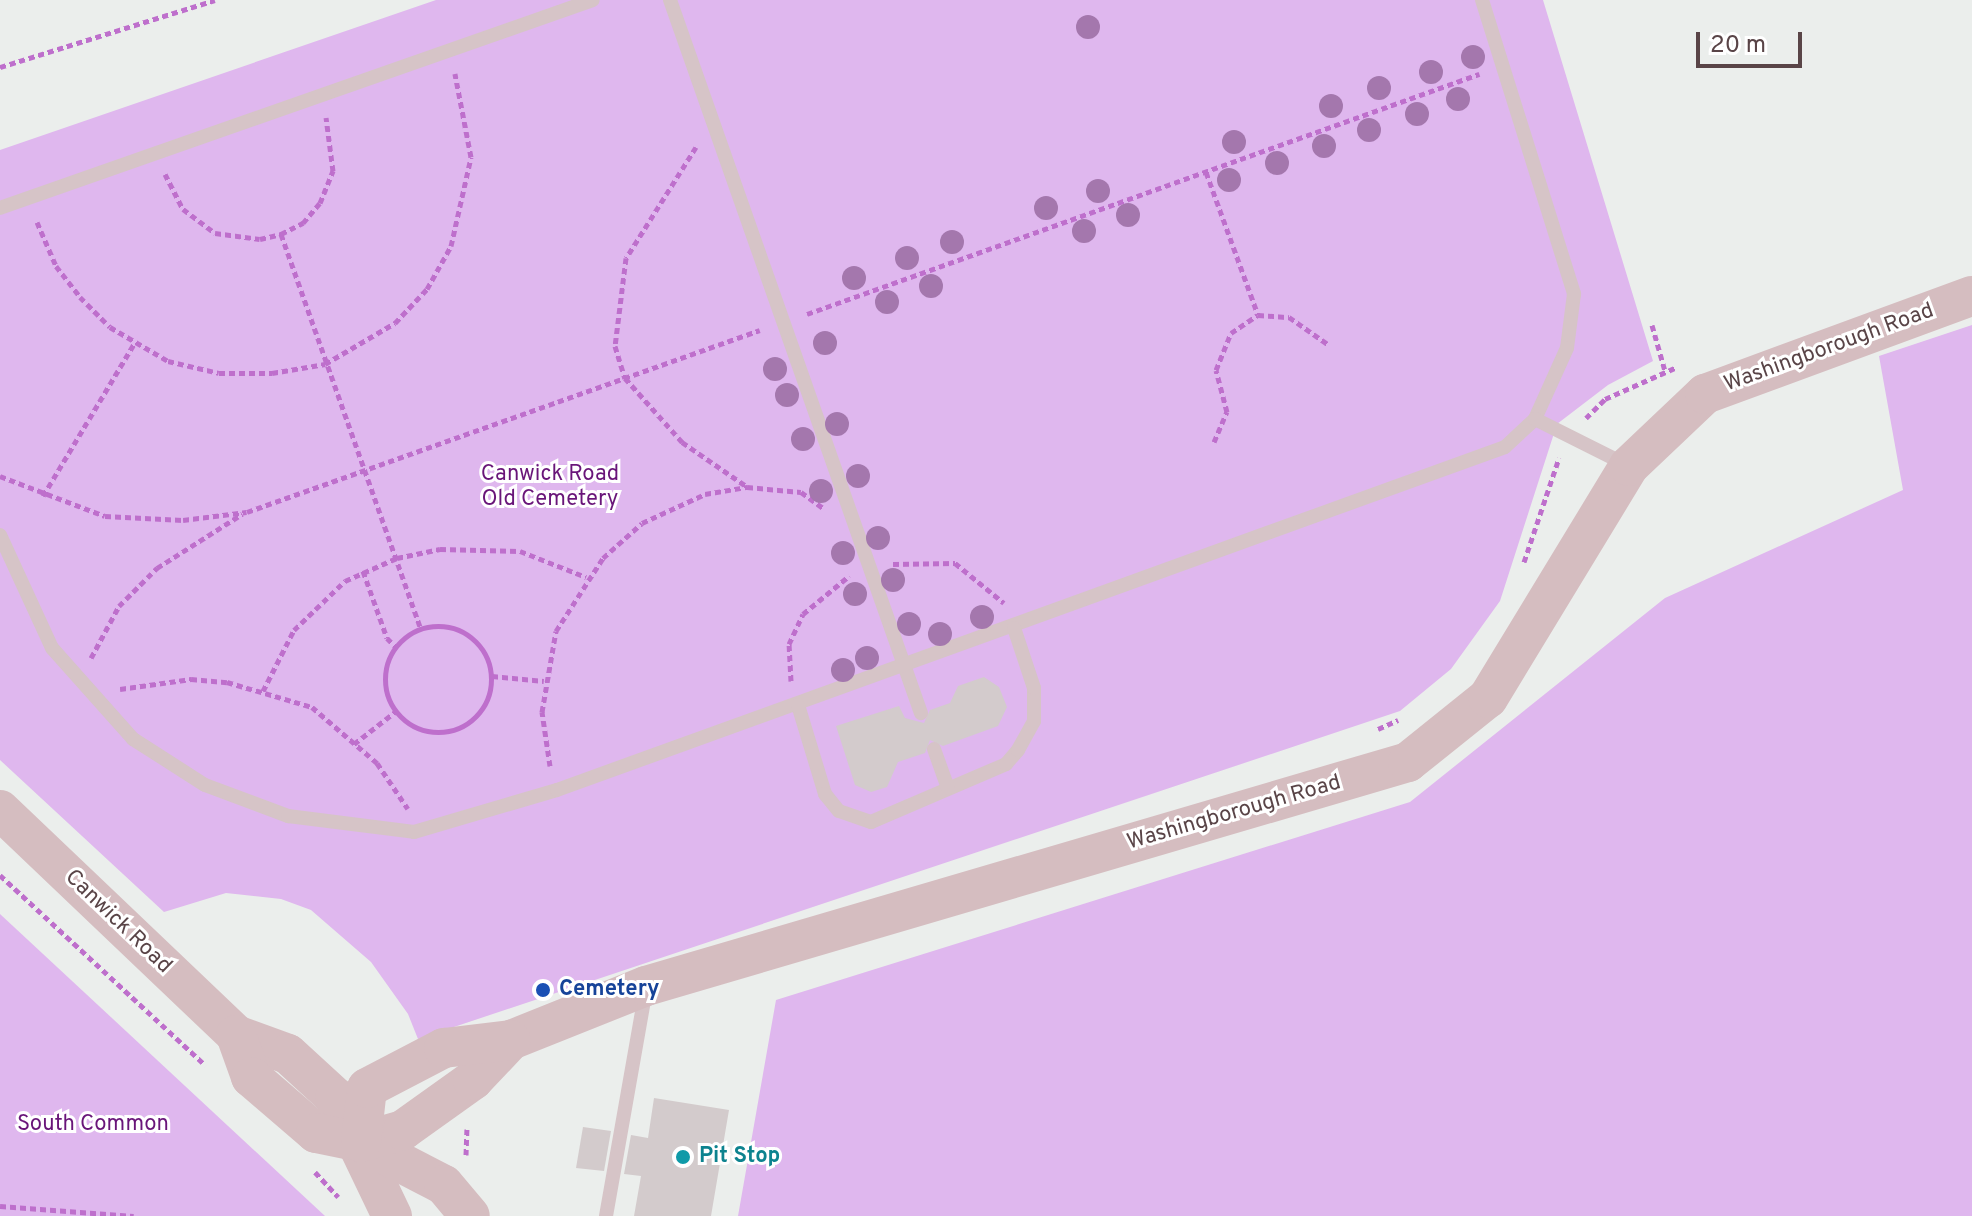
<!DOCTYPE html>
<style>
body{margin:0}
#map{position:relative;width:1972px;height:1216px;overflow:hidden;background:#ebeeec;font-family:Overpass,sans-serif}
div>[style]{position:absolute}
.green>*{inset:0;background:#dfb7ee}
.building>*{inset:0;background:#d3cbcc}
.path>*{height:5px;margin-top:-2.5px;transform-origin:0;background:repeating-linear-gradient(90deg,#be6fcc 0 6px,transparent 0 10px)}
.path>.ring{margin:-2.5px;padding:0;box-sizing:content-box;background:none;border:5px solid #be6fcc;border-radius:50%}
.service>*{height:14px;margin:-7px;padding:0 7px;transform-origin:7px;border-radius:7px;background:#d6c4c7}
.secondary>*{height:40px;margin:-20px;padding:0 20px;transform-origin:20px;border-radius:20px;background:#d5bdc0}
.trees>*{width:24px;height:24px;margin:-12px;border-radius:50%;background:#a477ad}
.dots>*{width:22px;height:22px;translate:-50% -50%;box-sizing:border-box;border:4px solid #fff;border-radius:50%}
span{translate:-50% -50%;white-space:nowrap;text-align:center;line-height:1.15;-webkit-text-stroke:6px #fff;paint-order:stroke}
.street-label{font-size:22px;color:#594447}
.park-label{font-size:22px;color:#691579}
.transit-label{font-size:22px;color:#164399;font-weight:700}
.left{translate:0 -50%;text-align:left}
.culture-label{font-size:22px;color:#0d838f;font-weight:700}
.scale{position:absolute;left:1696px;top:32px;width:106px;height:36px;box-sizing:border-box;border:4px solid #594447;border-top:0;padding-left:10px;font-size:24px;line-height:28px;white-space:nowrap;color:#594447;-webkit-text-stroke:6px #fff;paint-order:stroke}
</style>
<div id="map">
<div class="green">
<i style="clip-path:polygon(436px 0,1543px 0,1653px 361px,1608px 385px,1557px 424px,1500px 601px,1451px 669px,1400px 711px,418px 1039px,408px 1014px,371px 962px,311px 910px,281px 899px,226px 893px,164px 912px,0 760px,0 150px)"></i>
<i style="clip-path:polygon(1972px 325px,1972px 1216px,738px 1216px,776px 1000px,1410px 802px,1665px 598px,1903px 490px,1879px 356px)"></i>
<i style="clip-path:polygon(0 914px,325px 1216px,0 1216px)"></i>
</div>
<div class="building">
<i style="clip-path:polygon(984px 677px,999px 687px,1007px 707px,998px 726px,943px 746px,930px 740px,925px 753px,898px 762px,887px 787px,871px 792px,855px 785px,836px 726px,899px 706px,905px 718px,924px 723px,930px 710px,950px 703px,958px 686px)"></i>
<i style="clip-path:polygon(654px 1098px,729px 1110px,711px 1216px,634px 1216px,641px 1176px,624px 1174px,631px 1135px,648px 1138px)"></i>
<i style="clip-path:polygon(583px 1127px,611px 1131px,604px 1171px,576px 1168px)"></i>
</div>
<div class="path">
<i style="left:0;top:67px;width:225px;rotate:-17.3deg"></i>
<i style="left:696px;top:147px;width:131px;rotate:122.2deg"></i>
<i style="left:626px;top:258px;width:89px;rotate:97.1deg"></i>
<i style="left:615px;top:346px;width:34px;rotate:73deg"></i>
<i style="left:625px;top:378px;width:86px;rotate:48.3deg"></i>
<i style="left:682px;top:442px;width:78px;rotate:34.5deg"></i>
<i style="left:1206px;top:172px;width:152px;rotate:70deg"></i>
<i style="left:165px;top:174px;width:39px;rotate:63deg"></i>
<i style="left:183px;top:209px;width:40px;rotate:37deg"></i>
<i style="left:215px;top:233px;width:45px;rotate:7.6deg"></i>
<i style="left:260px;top:239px;width:22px;rotate:-13deg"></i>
<i style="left:281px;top:234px;width:25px;rotate:-27deg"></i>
<i style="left:303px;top:223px;width:26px;rotate:-50deg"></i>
<i style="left:320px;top:203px;width:35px;rotate:-68deg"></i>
<i style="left:333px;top:171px;width:54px;rotate:-97.4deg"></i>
<i style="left:37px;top:222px;width:48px;rotate:66.6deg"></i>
<i style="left:56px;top:266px;width:39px;rotate:52deg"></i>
<i style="left:80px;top:297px;width:42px;rotate:45deg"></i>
<i style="left:110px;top:327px;width:67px;rotate:30.4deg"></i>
<i style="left:168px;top:361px;width:52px;rotate:13.2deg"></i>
<i style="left:219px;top:373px;width:53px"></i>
<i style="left:272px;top:373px;width:54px;rotate:-9.6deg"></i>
<i style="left:325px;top:364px;width:81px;rotate:-30.4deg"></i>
<i style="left:395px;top:323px;width:47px;rotate:-46.7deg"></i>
<i style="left:427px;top:289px;width:49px;rotate:-60.8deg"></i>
<i style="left:451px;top:246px;width:91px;rotate:-77.3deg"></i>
<i style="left:471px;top:157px;width:85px;rotate:-100.9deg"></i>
<i style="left:281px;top:234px;width:419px;rotate:70.5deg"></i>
<i style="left:807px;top:314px;width:714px;rotate:-19.65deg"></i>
<i style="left:1652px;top:325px;width:48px;rotate:74.2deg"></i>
<i style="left:1586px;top:418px;width:27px;rotate:-45deg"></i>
<i style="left:1605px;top:399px;width:79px;rotate:-24deg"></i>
<i style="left:1214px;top:442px;width:33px;rotate:-67deg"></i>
<i style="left:1227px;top:412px;width:43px;rotate:-104.7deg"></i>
<i style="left:1216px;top:370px;width:40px;rotate:-68deg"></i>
<i style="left:1231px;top:333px;width:32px;rotate:-34deg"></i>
<i style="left:1258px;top:315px;width:31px;rotate:4deg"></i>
<i style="left:1289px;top:317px;width:49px;rotate:35deg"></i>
<i style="left:0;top:476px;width:112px;rotate:20.9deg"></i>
<i style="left:105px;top:516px;width:78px;rotate:2.9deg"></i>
<i style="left:183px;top:520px;width:64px;rotate:-7.1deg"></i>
<i style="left:247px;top:512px;width:544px;rotate:-19.53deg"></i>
<i style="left:43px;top:496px;width:177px;rotate:-59.1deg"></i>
<i style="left:1524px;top:562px;width:110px;rotate:-71.4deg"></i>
<i style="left:893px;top:564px;width:62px;rotate:-0.9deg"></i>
<i style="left:955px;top:563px;width:63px;rotate:39.2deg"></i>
<i style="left:363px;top:571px;width:71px;rotate:70.3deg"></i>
<i style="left:387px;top:638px;width:13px;rotate:45deg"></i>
<i class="ring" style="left:385px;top:626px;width:101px;height:101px"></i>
<i style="left:91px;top:658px;width:59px;rotate:-61.7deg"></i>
<i style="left:119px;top:606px;width:54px;rotate:-45deg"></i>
<i style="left:157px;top:568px;width:101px;rotate:-32.4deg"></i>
<i style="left:492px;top:676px;width:52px;rotate:5.5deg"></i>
<i style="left:791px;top:681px;width:37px;rotate:-93deg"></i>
<i style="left:789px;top:644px;width:33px;rotate:-65deg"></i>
<i style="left:803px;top:614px;width:60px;rotate:-39.6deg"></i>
<i style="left:120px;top:689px;width:72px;rotate:-8deg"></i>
<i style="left:191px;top:679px;width:36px;rotate:5deg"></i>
<i style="left:227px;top:682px;width:89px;rotate:16.4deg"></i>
<i style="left:312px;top:707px;width:86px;rotate:40.7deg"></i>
<i style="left:377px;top:763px;width:55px;rotate:56deg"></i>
<i style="left:263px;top:691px;width:68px;rotate:-63.1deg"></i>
<i style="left:294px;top:630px;width:71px;rotate:-43.9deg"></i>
<i style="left:345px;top:581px;width:57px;rotate:-23.9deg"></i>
<i style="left:397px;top:558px;width:44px;rotate:-11.8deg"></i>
<i style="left:440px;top:549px;width:80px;rotate:1.4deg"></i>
<i style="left:520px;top:551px;width:71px;rotate:21.5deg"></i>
<i style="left:1378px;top:729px;width:22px;rotate:-24deg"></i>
<i style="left:354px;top:744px;width:52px;rotate:-38deg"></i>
<i style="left:550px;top:766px;width:55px;rotate:-98.4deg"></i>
<i style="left:542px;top:712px;width:82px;rotate:-80.2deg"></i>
<i style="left:556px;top:631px;width:87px;rotate:-57.2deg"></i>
<i style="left:603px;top:558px;width:52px;rotate:-41.9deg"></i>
<i style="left:642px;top:523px;width:69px;rotate:-24.7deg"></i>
<i style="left:705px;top:494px;width:43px;rotate:-9.5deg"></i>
<i style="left:747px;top:487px;width:54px;rotate:5.3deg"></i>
<i style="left:801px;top:492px;width:27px;rotate:36deg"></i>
<i style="left:0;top:875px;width:280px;rotate:42.8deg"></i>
<i style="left:466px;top:1155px;width:26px;rotate:-88deg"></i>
<i style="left:315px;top:1172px;width:34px;rotate:47deg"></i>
<i style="left:0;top:1206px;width:134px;rotate:4.3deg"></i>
</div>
<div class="service">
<i style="left:670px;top:0;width:756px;rotate:70.61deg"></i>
<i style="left:1482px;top:0;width:308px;rotate:72.6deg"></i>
<i style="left:1574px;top:294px;width:54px;rotate:97.4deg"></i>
<i style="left:1567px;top:348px;width:78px;rotate:114.3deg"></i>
<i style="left:0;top:208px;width:628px;rotate:-19.33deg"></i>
<i style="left:0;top:535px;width:124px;rotate:65.3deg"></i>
<i style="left:52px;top:648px;width:122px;rotate:48.3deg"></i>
<i style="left:133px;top:739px;width:85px;rotate:32.6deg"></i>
<i style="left:205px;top:785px;width:89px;rotate:20.5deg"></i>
<i style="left:288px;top:816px;width:127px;rotate:7.2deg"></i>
<i style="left:414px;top:832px;width:149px;rotate:-16.4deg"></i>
<i style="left:557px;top:790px;width:1008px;rotate:-19.89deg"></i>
<i style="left:1505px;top:447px;width:41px;rotate:-43deg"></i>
<i style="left:1535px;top:419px;width:101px;rotate:26.6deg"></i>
<i style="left:798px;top:705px;width:93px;rotate:73.1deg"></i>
<i style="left:825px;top:794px;width:22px;rotate:51deg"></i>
<i style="left:839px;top:811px;width:34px;rotate:19deg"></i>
<i style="left:871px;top:822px;width:147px;rotate:-23.2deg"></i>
<i style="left:1006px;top:764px;width:18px;rotate:-49deg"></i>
<i style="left:1018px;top:750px;width:33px;rotate:-61deg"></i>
<i style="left:1034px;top:721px;width:33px;rotate:-90deg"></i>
<i style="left:1034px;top:688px;width:63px;rotate:-108.4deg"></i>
<i style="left:934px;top:749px;width:41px;rotate:70.3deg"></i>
<i style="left:606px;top:1216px;width:230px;rotate:-80deg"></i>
</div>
<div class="secondary">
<i style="left:0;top:810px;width:326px;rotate:43.6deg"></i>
<i style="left:236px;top:1035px;width:55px;rotate:20.1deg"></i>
<i style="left:288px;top:1054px;width:64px;rotate:42.5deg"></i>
<i style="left:335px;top:1097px;width:132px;rotate:64.4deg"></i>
<i style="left:236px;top:1035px;width:45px;rotate:70.3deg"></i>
<i style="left:251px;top:1077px;width:86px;rotate:40.7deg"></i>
<i style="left:316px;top:1133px;width:46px;rotate:11.3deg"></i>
<i style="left:361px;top:1142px;width:93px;rotate:27.4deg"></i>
<i style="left:444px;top:1185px;width:40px;rotate:50deg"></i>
<i style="left:361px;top:1142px;width:44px;rotate:-15.9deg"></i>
<i style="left:403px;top:1130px;width:86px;rotate:-35.5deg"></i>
<i style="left:473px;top:1080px;width:55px;rotate:-46.5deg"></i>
<i style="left:511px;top:1040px;width:145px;rotate:-21.8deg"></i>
<i style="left:646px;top:986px;width:794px;rotate:-16.38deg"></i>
<i style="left:1408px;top:762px;width:102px;rotate:-38.7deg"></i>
<i style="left:1488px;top:698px;width:271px;rotate:-58.7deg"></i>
<i style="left:1629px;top:466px;width:105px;rotate:-43.5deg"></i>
<i style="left:1705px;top:394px;width:284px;rotate:-20.2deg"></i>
<i style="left:361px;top:1142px;width:54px;rotate:-83.7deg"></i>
<i style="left:367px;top:1088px;width:87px;rotate:-27.5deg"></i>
<i style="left:444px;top:1048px;width:67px;rotate:-6.8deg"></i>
</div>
<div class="trees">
<i style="left:1088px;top:27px"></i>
<i style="left:1473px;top:57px"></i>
<i style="left:1431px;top:72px"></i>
<i style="left:1379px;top:88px"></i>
<i style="left:1458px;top:99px"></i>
<i style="left:1331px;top:106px"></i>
<i style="left:1417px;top:114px"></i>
<i style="left:1369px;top:130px"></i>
<i style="left:1234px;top:142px"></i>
<i style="left:1324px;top:146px"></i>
<i style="left:1277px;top:163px"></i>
<i style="left:1229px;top:180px"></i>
<i style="left:1098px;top:191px"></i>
<i style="left:1046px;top:208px"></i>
<i style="left:1128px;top:215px"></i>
<i style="left:1084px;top:231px"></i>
<i style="left:952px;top:242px"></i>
<i style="left:907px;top:258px"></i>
<i style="left:854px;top:278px"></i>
<i style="left:931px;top:286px"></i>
<i style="left:887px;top:302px"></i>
<i style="left:825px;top:343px"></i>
<i style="left:775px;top:369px"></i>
<i style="left:787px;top:395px"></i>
<i style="left:837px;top:424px"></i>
<i style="left:803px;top:439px"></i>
<i style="left:858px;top:476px"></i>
<i style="left:821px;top:491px"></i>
<i style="left:878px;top:538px"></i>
<i style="left:843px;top:553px"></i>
<i style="left:893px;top:580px"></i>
<i style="left:855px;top:594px"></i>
<i style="left:982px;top:617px"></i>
<i style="left:909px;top:624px"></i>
<i style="left:940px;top:634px"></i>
<i style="left:867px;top:658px"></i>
<i style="left:843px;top:670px"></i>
</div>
<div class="dots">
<i style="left:543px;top:990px;background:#1a4fb4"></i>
<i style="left:683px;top:1157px;background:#0f9aa8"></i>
</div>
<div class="street-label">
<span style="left:1829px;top:348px;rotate:-20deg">Washingborough Road</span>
<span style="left:1234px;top:813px;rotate:-16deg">Washingborough Road</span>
<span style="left:118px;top:922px;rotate:44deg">Canwick Road</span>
</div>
<div class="park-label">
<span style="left:550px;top:487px">Canwick Road<br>Old Cemetery</span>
<span style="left:93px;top:1125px">South Common</span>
</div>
<div class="transit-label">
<span class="left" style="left:559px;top:990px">Cemetery</span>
</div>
<div class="culture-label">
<span class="left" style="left:699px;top:1157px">Pit Stop</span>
</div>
<div class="scale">20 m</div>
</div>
